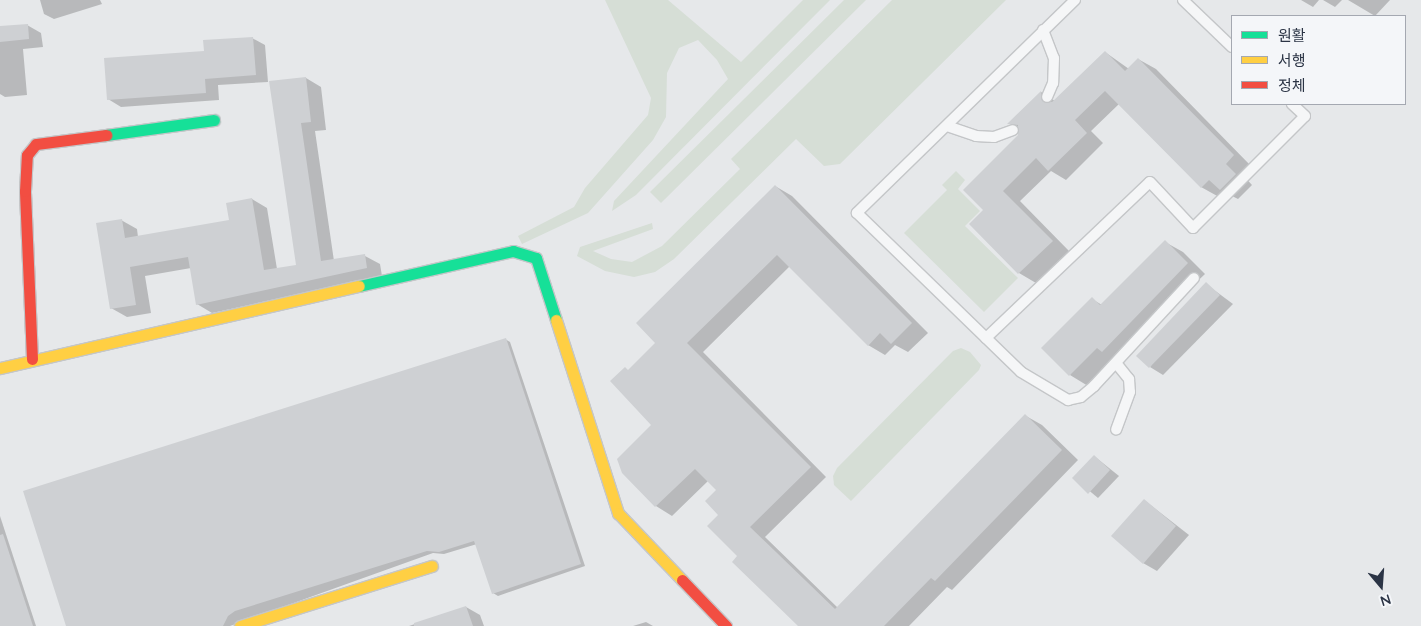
<!DOCTYPE html>
<meta charset="utf-8">
<style>
body{margin:0}
#map{position:relative;width:1421px;height:626px;overflow:hidden;background:#e6e8ea;font-family:Quicksand,"Noto Sans KR",sans-serif}
div>[style]{position:absolute}
.green>*{inset:0;background:#d6ded6}
.shadow>*{inset:0;background:#0003}
.building>*{inset:0;background:#ced0d3}
.roads{filter:drop-shadow(1px 0 #c4c6c8) drop-shadow(-1px 0 #c4c6c8) drop-shadow(0 1px #c4c6c8) drop-shadow(0 -1px #c4c6c8)}
.lane>*{height:10px;margin:-5px;padding:0 5px;transform-origin:5px;border-radius:5px;background:#f5f6f7}
.fast>*{height:11px;margin:-5.5px;padding:0 5.5px;transform-origin:5.5px;border-radius:5.5px;background:#16e098}
.slow>*{height:11px;margin:-5.5px;padding:0 5.5px;transform-origin:5.5px;border-radius:5.5px;background:#ffcf43}
.jam>*{height:11px;margin:-5.5px;padding:0 5.5px;transform-origin:5.5px;border-radius:5.5px;background:#f24e42}
span{translate:-50% -50%;white-space:nowrap;text-align:center;line-height:1.15;-webkit-text-stroke:4px #f4f6f9;paint-order:stroke}
.legend{position:absolute;left:1231px;top:15px;width:175px;height:90px;box-sizing:border-box;background:#f4f6f9;border:1px solid #a4a8b1;margin:0;padding:6px 9px;list-style:none;font-size:15px;color:#2b3445}
.legend li{display:flex;align-items:center;gap:10px;height:25px}
.legend b{width:25px;border:1px solid #a4a8b1}
.north{position:absolute;left:1356px;top:561px;width:50px;height:50px;-webkit-text-stroke:4px #f4f6f9;paint-order:stroke;rotate:162deg;font-size:14px;font-weight:700;line-height:20px;text-align:center;color:#2b3445}
.north::after{content:'';display:block;margin:auto;width:18px;height:22px;background:#2b3445;clip-path:polygon(50% 0,100% 100%,50% 72%,0 100%)}
</style>
<div id="map">
<div class="green">
<i style="clip-path:polygon(605px 0,668px 0,741px 62px,803px 0,830px 0,636px 195px,612px 211px,614px 201px,728px 79px,717px 60px,698px 40px,679px 48px,667px 73px,666px 117px,653px 140px,588px 213px,522px 244px,518px 236px,574px 207px,585px 188px,648px 115px,651px 98px)"></i>
<i style="clip-path:polygon(844px 0,866px 0,661px 203px,650px 192px)"></i>
<i style="clip-path:polygon(892px 0,1006px 0,840px 164px,824px 166px,796px 139px,674px 259px,655px 272px,634px 277px,605px 271px,577px 256px,580px 247px,652px 223px,653px 229px,593px 251px,611px 259px,632px 262px,662px 246px,740px 169px,731px 159px)"></i>
<i style="clip-path:polygon(956px 171px,965px 180px,958px 189px,980px 211px,965px 226px,1018px 278px,984px 312px,904px 233px,947px 190px,942px 185px)"></i>
<i style="clip-path:polygon(961px 348px,970px 352px,981px 365px,979px 370px,851px 501px,834px 485px,833px 476px,837px 468px,953px 351px)"></i>
</div>
<div class="shadow">
<i style="clip-path:polygon(40px 0,100px 0,102px 4px,54px 19px,44px 14px)"></i>
<i style="clip-path:polygon(1301px 0,1319px 0,1313px 7px)"></i>
<i style="clip-path:polygon(1323px 0,1342px 0,1335px 7px)"></i>
<i style="clip-path:polygon(1348px 0,1390px 0,1375px 16px)"></i>
<i style="clip-path:polygon(27px 25px,41px 33px,43px 47px,23px 49px,27px 95px,5px 97px,0 94px,0 28px)"></i>
<i style="clip-path:polygon(252px 38px,265px 45px,268px 82px,218px 85px,219px 100px,121px 107px,108px 99px,205px 52px)"></i>
<i style="clip-path:polygon(1105px 52px,1129px 69px,1138px 59px,1156px 69px,1251px 166px,1242px 174px,1252px 185px,1238px 199px,1224px 192px,1219px 197px,1201px 187px,1119px 104px,1091px 131px,1103px 143px,1066px 180px,1051px 171px,1020px 201px,1069px 251px,1036px 283px,1019px 273px,971px 224px,985px 210px,1020px 136px,1019px 129px,1009px 123px,1041px 92px,1055px 101px)"></i>
<i style="clip-path:polygon(306px 78px,321px 87px,326px 130px,315px 131px,334px 261px,365px 256px,380px 264px,382px 276px,212px 313px,197px 304px,191px 268px,145px 276px,151px 313px,127px 317px,111px 308px,121px 220px,137px 229px,138px 237px,230px 221px,252px 199px,267px 208px,277px 269px,298px 266px,270px 82px)"></i>
<i style="clip-path:polygon(775px 186px,792px 196px,928px 333px,908px 352px,895px 345px,885px 355px,868px 345px,790px 266px,703px 352px,826px 477px,765px 537px,838px 608px,1026px 416px,1042px 425px,1078px 460px,952px 590px,947px 587px,909px 626px,800px 626px,739px 556px,720px 515px,718px 490px,708px 481px,672px 516px,656px 506px,623px 473px,653px 425px,629px 371px,657px 343px)"></i>
<i style="clip-path:polygon(1165px 242px,1183px 252px,1205px 274px,1088px 386px,1070px 375px,1092px 299px,1102px 305px)"></i>
<i style="clip-path:polygon(1206px 284px,1233px 304px,1163px 375px,1150px 367px)"></i>
<i style="clip-path:polygon(505px 339px,510px 342px,585px 566px,498px 596px,493px 593px,477px 544px,444px 554px,433px 553px,230px 626px,67px 626px)"></i>
<i style="clip-path:polygon(1094px 456px,1119px 476px,1098px 498px,1074px 478px)"></i>
<i style="clip-path:polygon(1144px 500px,1189px 535px,1157px 571px,1143px 563px)"></i>
<i style="clip-path:polygon(0 516px,36px 626px,0 626px)"></i>
<i style="clip-path:polygon(466px 607px,480px 615px,484px 626px,409px 626px)"></i>
<i style="clip-path:polygon(646px 622px,653px 626px,633px 626px)"></i>
</div>
<div class="building">
<i style="clip-path:polygon(28px 24px,29px 39px,0 42px,0 26px)"></i>
<i style="clip-path:polygon(253px 37px,256px 75px,205px 79px,206px 93px,107px 100px,104px 58px,204px 51px,203px 40px)"></i>
<i style="clip-path:polygon(1105px 51px,1125px 71px,1138px 58px,1234px 155px,1226px 164px,1236px 174px,1220px 190px,1209px 180px,1201px 188px,1105px 91px,1075px 120px,1087px 133px,1048px 171px,1036px 158px,1003px 191px,1053px 241px,1018px 274px,969px 224px,983px 210px,963px 190px,1018px 135px,1018px 125px,1007px 124px,1041px 91px,1042px 101px,1052px 102px)"></i>
<i style="clip-path:polygon(306px 77px,311px 122px,301px 123px,321px 261px,365px 254px,367px 268px,196px 305px,188px 257px,130px 267px,136px 305px,110px 309px,96px 223px,122px 219px,125px 238px,229px 220px,226px 203px,252px 198px,264px 270px,296px 265px,269px 81px)"></i>
<i style="clip-path:polygon(775px 185px,912px 323px,891px 344px,880px 333px,868px 346px,777px 255px,687px 343px,811px 467px,750px 527px,835px 609px,1025px 414px,1062px 450px,935px 581px,931px 578px,884px 626px,798px 626px,732px 562px,737px 556px,707px 526px,718px 515px,705px 501px,716px 490px,695px 469px,655px 507px,622px 473px,617px 459px,651px 425px,610px 381px,625px 367px,628px 370px,655px 343px,636px 323px)"></i>
<i style="clip-path:polygon(1165px 240px,1188px 263px,1102px 352px,1097px 348px,1069px 376px,1041px 348px,1092px 297px,1100px 305px)"></i>
<i style="clip-path:polygon(1206px 282px,1220px 295px,1149px 368px,1136px 356px)"></i>
<i style="clip-path:polygon(506px 338px,581px 564px,492px 594px,474px 541px,439px 552px,427px 551px,235px 611px,228px 616px,223px 626px,66px 626px,23px 491px)"></i>
<i style="clip-path:polygon(1094px 455px,1110px 470px,1088px 494px,1072px 478px)"></i>
<i style="clip-path:polygon(1144px 499px,1176px 526px,1143px 564px,1111px 536px)"></i>
<i style="clip-path:polygon(3px 534px,33px 626px,0 626px,0 535px)"></i>
<i style="clip-path:polygon(466px 606px,473px 626px,414px 626px,414px 623px)"></i>
</div>
<div class="roads">
<div class="lane">
<i style="left:1075px;top:0;width:305px;rotate:135.7deg"></i>
<i style="left:857px;top:213px;width:228px;rotate:44.1deg"></i>
<i style="left:1021px;top:372px;width:55px;rotate:30.8deg"></i>
<i style="left:1068px;top:400px;width:13px;rotate:-13deg"></i>
<i style="left:1081px;top:397px;width:17px;rotate:-40deg"></i>
<i style="left:1094px;top:386px;width:147px;rotate:-47.2deg"></i>
<i style="left:1183px;top:0;width:68px;rotate:43.8deg"></i>
<i style="left:1043px;top:30px;width:30px;rotate:69deg"></i>
<i style="left:1054px;top:58px;width:25px;rotate:92deg"></i>
<i style="left:1053px;top:83px;width:15px;rotate:113deg"></i>
<i style="left:947px;top:126px;width:31px;rotate:19deg"></i>
<i style="left:976px;top:136px;width:18px;rotate:3deg"></i>
<i style="left:994px;top:137px;width:20px;rotate:-20deg"></i>
<i style="left:986px;top:338px;width:226px;rotate:-43.6deg"></i>
<i style="left:1150px;top:182px;width:63px;rotate:46.9deg"></i>
<i style="left:1193px;top:228px;width:158px;rotate:-45deg"></i>
<i style="left:1305px;top:116px;width:18px;rotate:-137deg"></i>
<i style="left:1116px;top:363px;width:21px;rotate:51deg"></i>
<i style="left:1129px;top:379px;width:13px;rotate:86deg"></i>
<i style="left:1130px;top:392px;width:40px;rotate:110.2deg"></i>
</div>
<div class="fast">
<i style="left:106px;top:135px;width:109px;rotate:-7.9deg"></i>
<i style="left:359px;top:286px;width:158px;rotate:-12.8deg"></i>
<i style="left:513px;top:251px;width:24px;rotate:17deg"></i>
<i style="left:536px;top:258px;width:65px;rotate:72.1deg"></i>
</div>
<div class="slow">
<i style="left:556px;top:320px;width:203px;rotate:72.2deg"></i>
<i style="left:618px;top:513px;width:93px;rotate:46.3deg"></i>
<i style="left:0;top:368px;width:368px;rotate:-12.9deg"></i>
<i style="left:240px;top:626px;width:201px;rotate:-17.4deg"></i>
</div>
<div class="jam">
<i style="left:32px;top:359px;width:168px;rotate:-92.4deg"></i>
<i style="left:25px;top:191px;width:36px;rotate:-87deg"></i>
<i style="left:27px;top:155px;width:14px;rotate:-51deg"></i>
<i style="left:36px;top:144px;width:71px;rotate:-7.3deg"></i>
<i style="left:682px;top:580px;width:64px;rotate:46.3deg"></i>
</div>
</div>
<ul class="legend">
<li><b style="height:6px;background:#16e098"></b>원활</li>
<li><b style="height:6px;background:#ffcf43"></b>서행</li>
<li><b style="height:6px;background:#f24e42"></b>정체</li>
</ul>
<div class="north">N</div>
</div>
